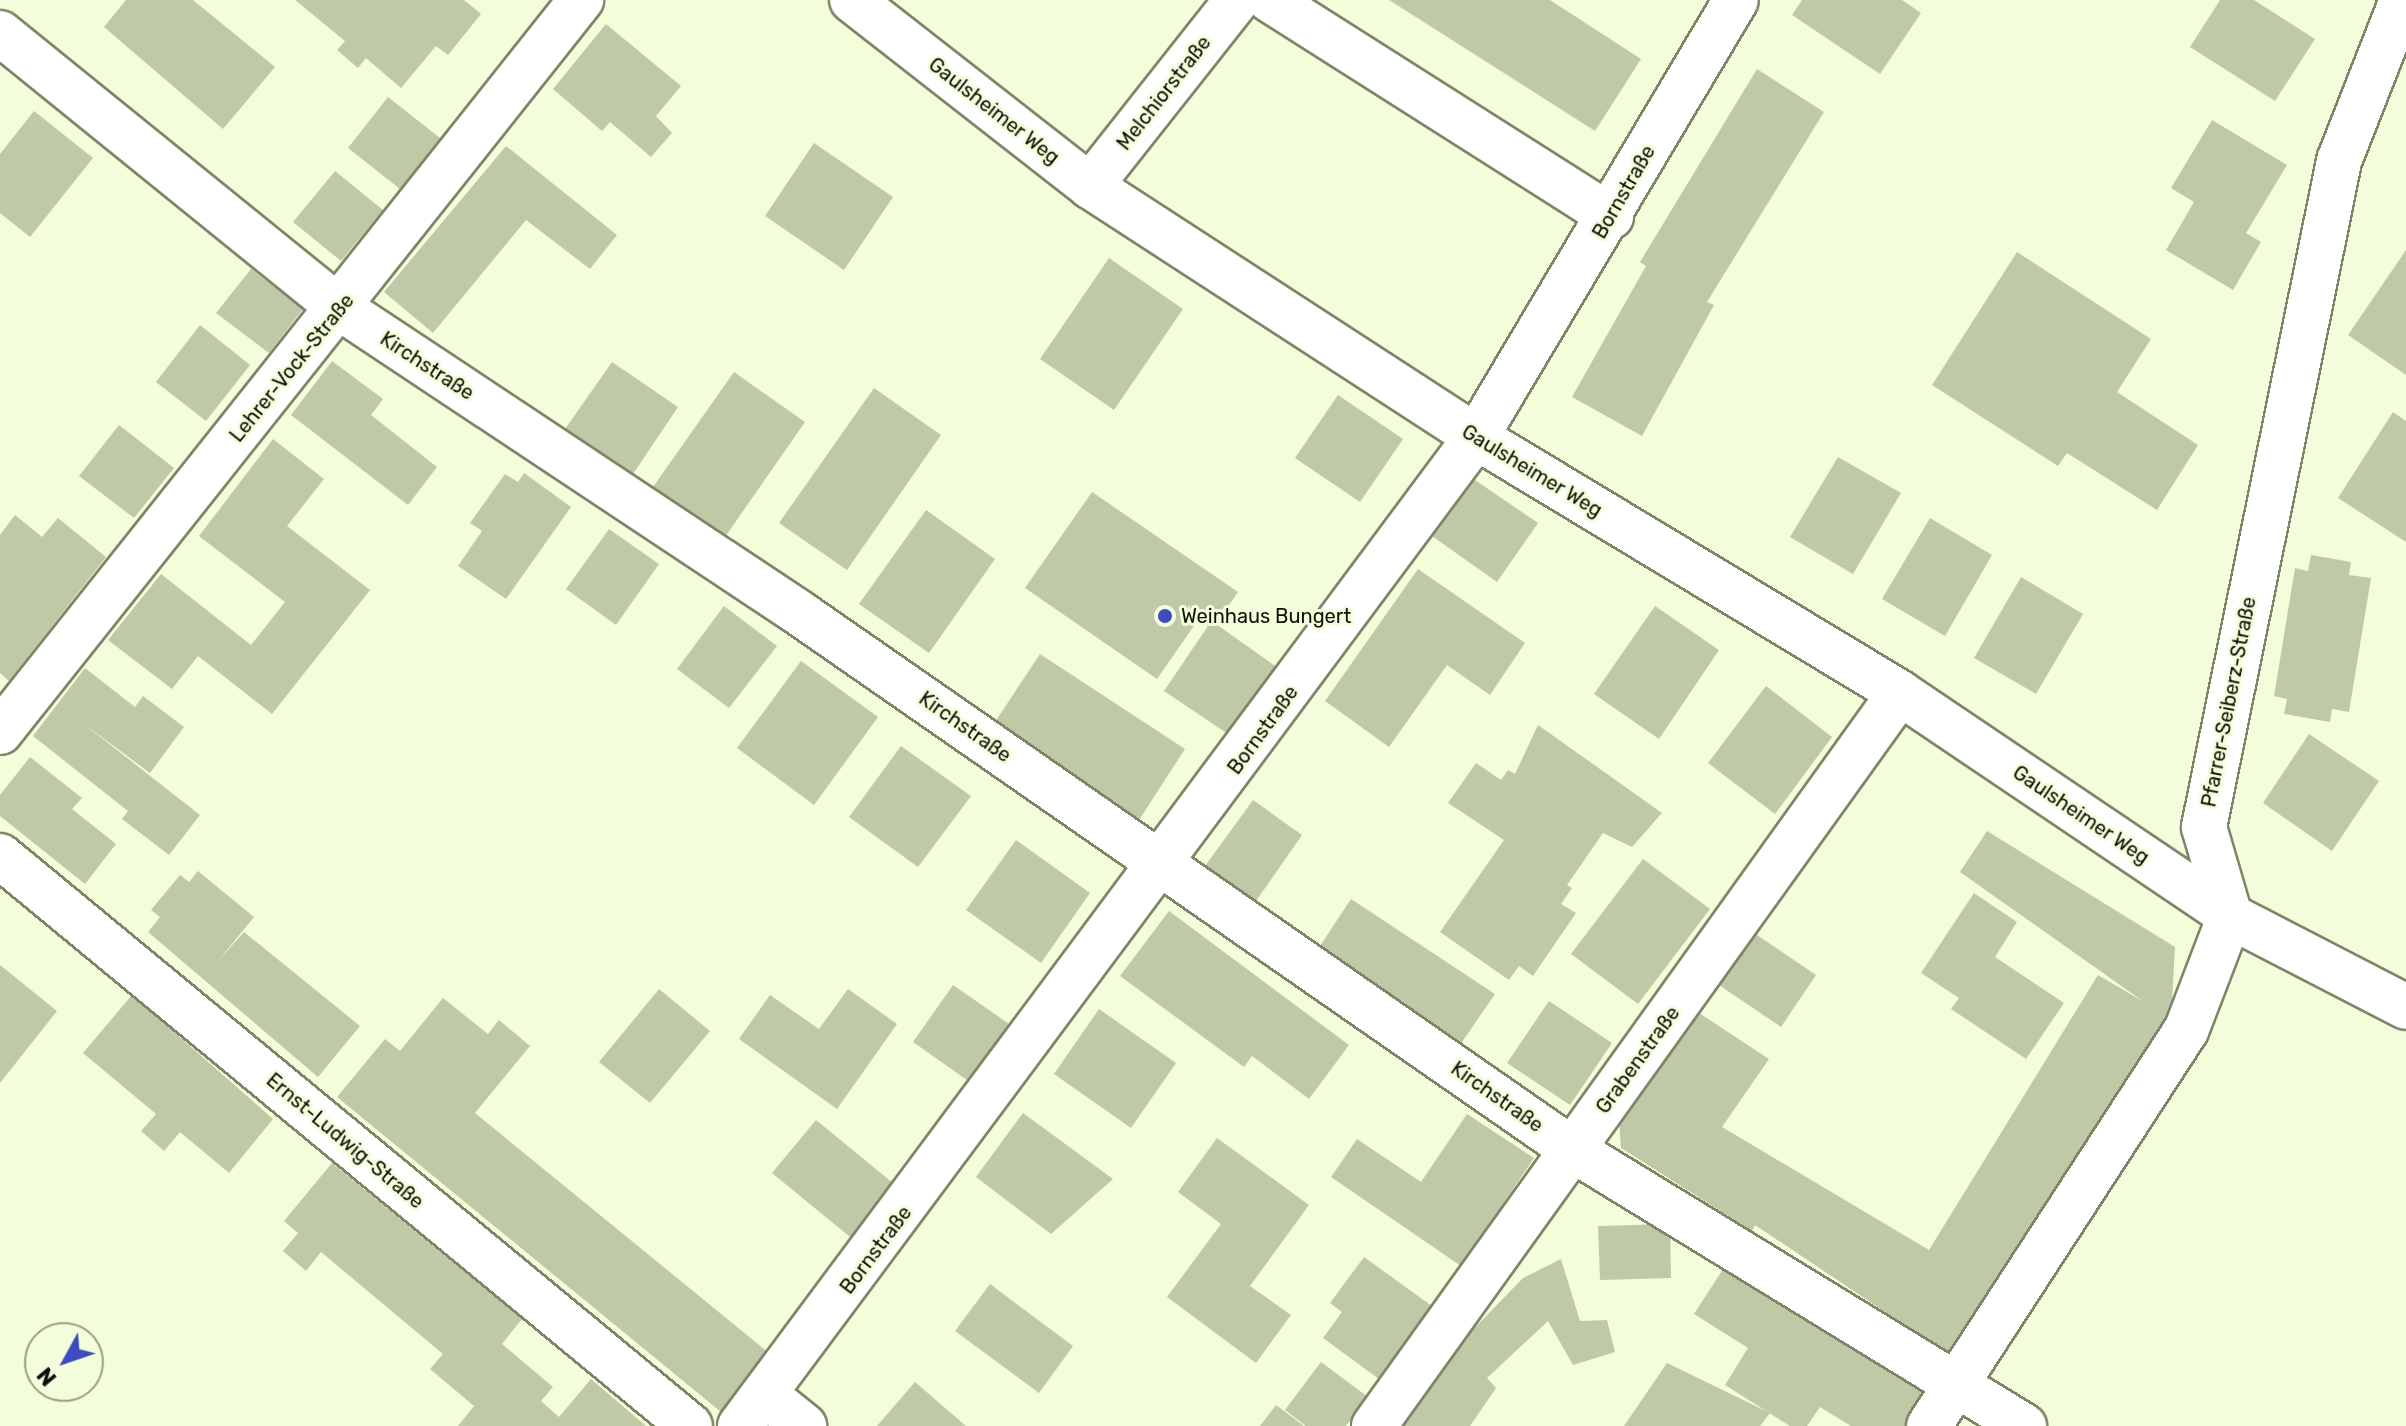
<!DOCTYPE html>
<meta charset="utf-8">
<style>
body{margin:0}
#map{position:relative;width:2406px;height:1426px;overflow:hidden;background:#f2fedb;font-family:Rubik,sans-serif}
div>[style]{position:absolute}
.building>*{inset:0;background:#bdc9a7}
.roads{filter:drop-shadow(2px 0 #7d8767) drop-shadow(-2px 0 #7d8767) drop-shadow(0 2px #7d8767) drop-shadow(0 -2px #7d8767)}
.street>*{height:44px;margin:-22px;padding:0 22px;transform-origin:22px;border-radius:22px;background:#fff}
.dots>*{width:22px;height:22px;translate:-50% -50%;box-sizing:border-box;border:4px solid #f2fedb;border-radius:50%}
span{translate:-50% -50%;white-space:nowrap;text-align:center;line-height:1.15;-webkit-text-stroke:6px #f2fedb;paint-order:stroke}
.street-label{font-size:20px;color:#0e1206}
.poi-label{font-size:20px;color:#0e1206}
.left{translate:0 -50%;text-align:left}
.north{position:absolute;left:24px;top:1322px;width:80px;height:80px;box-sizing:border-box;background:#f2fedb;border:2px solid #97a086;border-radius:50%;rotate:230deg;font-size:22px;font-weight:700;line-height:32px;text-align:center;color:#0e1206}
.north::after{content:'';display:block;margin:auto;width:28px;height:36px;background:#3e4bbf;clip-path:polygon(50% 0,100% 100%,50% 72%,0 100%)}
</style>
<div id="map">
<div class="building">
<i style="clip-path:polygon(126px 0,193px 0,275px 67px,223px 129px,104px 27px)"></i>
<i style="clip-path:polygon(295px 0,464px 0,481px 14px,448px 55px,436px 46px,401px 88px,366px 58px,358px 68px,337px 50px,345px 41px)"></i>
<i style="clip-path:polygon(1389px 0,1550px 0,1641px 59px,1595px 131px)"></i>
<i style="clip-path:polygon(1802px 0,1902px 0,1921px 13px,1880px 74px,1792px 15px)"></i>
<i style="clip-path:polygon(2220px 0,2254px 0,2315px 39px,2275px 101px,2190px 47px)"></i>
<i style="clip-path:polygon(606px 24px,681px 86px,656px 116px,672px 133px,651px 157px,610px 122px,602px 131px,553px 89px)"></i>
<i style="clip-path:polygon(1757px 69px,1824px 112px,1707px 302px,1714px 305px,1642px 436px,1572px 397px,1646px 266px,1640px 262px)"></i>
<i style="clip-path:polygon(388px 97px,440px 138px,400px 189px,348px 148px)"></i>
<i style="clip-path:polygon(34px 111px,93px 158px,30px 237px,0 213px,0 154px)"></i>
<i style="clip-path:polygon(2212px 120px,2287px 165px,2246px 233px,2261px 242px,2233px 290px,2166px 250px,2194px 202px,2171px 188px)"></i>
<i style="clip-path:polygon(814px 143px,893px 197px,844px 270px,765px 216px)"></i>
<i style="clip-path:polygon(506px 146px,617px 235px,590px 269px,526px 220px,433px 333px,384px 292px)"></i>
<i style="clip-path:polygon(335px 171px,383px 210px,341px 261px,293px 222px)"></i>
<i style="clip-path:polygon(2406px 250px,2406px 375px,2348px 335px)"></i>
<i style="clip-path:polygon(2017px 252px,2151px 339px,2117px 392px,2198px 445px,2157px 510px,2067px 453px,2058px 466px,1932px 385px)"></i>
<i style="clip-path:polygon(1109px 258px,1183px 309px,1114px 410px,1040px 359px)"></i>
<i style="clip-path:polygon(251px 269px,303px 309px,269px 353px,216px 313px)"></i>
<i style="clip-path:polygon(200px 325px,250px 365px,206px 421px,156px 382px)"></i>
<i style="clip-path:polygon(332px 361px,383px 399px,371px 415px,437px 467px,408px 505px,291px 415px)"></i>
<i style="clip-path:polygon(612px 362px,678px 407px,631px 477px,563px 432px)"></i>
<i style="clip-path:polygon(734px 372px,805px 422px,725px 537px,653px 487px)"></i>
<i style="clip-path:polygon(874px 388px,941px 435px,847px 570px,779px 523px)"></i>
<i style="clip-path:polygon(1338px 395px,1403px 439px,1360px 502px,1295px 458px)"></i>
<i style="clip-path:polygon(2393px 412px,2406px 421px,2406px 542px,2338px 498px)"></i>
<i style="clip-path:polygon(119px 425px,174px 468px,134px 518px,79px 476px)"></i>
<i style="clip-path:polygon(273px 439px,324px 479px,287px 526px,370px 590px,272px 714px,198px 656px,172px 689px,108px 640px,161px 574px,251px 645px,285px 602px,199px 536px)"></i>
<i style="clip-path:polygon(1838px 457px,1901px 493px,1853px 574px,1790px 537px)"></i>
<i style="clip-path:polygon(524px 473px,571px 507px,506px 599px,458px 566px,482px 531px,470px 523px,505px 474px,518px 482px)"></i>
<i style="clip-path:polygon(1472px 478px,1538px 523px,1497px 582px,1432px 536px)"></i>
<i style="clip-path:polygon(1092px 492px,1238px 592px,1216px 624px,1278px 668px,1231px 736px,1164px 691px,1208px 626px,1198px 620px,1157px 679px,1025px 588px)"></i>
<i style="clip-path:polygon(926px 510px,995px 559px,929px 653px,859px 604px)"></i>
<i style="clip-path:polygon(15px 515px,42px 537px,58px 518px,106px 557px,9px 681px,0 673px,0 535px)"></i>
<i style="clip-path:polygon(1930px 518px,1992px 555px,1945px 636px,1882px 599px)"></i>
<i style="clip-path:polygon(609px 529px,659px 564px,616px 625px,566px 589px)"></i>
<i style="clip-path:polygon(2311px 555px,2351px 562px,2349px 575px,2371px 578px,2349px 712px,2332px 709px,2330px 722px,2284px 714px,2287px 699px,2274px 696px,2295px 568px,2308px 571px)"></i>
<i style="clip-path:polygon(1418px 569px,1525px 643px,1490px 695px,1447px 665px,1389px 747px,1325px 701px)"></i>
<i style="clip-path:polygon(2021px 577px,2083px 614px,2036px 694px,1974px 658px)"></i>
<i style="clip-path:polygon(724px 606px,777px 646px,729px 708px,677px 669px)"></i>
<i style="clip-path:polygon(1655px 606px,1719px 650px,1659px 739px,1594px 694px)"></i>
<i style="clip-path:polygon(1040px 654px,1185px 749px,1139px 820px,993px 725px)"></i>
<i style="clip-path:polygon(801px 661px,878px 717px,814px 805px,737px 748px)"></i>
<i style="clip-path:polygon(85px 668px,135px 707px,143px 696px,184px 727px,150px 773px,80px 721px,200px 815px,169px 855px,122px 819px,128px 811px,33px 736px)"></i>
<i style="clip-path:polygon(1766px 686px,1832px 737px,1775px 814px,1708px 763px)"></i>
<i style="clip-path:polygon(1538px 725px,1662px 813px,1632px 847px,1603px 833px,1567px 885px,1572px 888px,1561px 904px,1576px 913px,1533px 976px,1519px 966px,1509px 980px,1440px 932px,1504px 840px,1448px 803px,1476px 763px,1501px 780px,1508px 770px,1515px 774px)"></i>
<i style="clip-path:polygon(2309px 734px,2379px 781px,2332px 851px,2263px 803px)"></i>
<i style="clip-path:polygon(901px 746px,971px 796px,918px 867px,849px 817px)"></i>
<i style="clip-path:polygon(30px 757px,82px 798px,72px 809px,116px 844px,85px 884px,0 816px,0 795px)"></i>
<i style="clip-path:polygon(1253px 800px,1302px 835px,1256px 901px,1205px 866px)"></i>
<i style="clip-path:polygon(1987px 831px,2175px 947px,2171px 1021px,1960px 1362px,1755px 1225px,1752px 1231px,1621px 1148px,1619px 1120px,1696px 1011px,1769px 1059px,1722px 1127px,1929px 1250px,2098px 975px,2144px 1002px,1960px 872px)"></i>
<i style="clip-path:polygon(1016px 840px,1090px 893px,1041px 963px,966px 910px)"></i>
<i style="clip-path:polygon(1643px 859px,1710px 909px,1638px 1004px,1571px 954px)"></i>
<i style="clip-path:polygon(198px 871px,254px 917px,218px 961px,244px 932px,360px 1026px,318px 1077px,148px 932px,160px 917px,151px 910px,180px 875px,189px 882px)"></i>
<i style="clip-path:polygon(1974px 893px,2017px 922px,1995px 957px,2064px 1003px,2026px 1059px,1951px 1009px,1959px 998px,1921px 973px)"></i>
<i style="clip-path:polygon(1351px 899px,1495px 994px,1460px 1045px,1318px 949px)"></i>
<i style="clip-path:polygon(1169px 911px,1349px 1045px,1309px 1099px,1252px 1056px,1244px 1067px,1120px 976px)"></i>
<i style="clip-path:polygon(1754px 933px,1816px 975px,1781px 1027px,1719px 985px)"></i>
<i style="clip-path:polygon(0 965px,57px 1011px,0 1083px)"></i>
<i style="clip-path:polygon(953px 985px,1015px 1028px,974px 1085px,913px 1042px)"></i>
<i style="clip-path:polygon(659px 989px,710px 1031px,650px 1103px,599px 1062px)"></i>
<i style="clip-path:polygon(848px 989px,897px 1024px,837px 1109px,739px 1039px,770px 995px,819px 1029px)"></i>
<i style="clip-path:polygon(132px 995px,273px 1119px,229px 1173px,180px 1132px,164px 1151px,141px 1131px,156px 1114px,83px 1053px)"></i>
<i style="clip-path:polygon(443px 998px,488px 1034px,499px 1020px,530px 1046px,475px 1113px,769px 1353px,721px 1412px,337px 1097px,385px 1039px,400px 1051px)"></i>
<i style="clip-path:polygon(1549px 1001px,1612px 1043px,1570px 1105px,1507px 1063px)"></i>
<i style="clip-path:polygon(1099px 1009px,1176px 1063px,1131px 1128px,1054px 1074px)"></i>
<i style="clip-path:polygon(1023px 1113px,1113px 1179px,1051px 1234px,976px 1177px)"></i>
<i style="clip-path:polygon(1467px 1114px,1534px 1158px,1461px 1266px,1331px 1177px,1357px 1139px,1421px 1182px)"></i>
<i style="clip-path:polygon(816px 1120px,899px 1188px,855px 1241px,772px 1173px)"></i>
<i style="clip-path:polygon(1217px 1138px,1309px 1205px,1250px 1286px,1291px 1315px,1256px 1363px,1167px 1297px,1221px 1224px,1178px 1192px)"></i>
<i style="clip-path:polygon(332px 1163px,522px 1319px,502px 1344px,553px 1387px,541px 1401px,559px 1417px,591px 1379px,646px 1426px,458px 1426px,474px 1406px,430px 1369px,443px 1354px,321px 1252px,306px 1271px,283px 1251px,298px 1233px,284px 1221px)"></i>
<i style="clip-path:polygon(1670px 1224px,1671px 1278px,1600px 1280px,1598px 1226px)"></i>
<i style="clip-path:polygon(1364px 1257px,1436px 1309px,1383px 1382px,1323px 1338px,1342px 1312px,1330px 1303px)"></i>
<i style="clip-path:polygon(1561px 1259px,1580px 1321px,1607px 1320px,1615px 1352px,1573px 1365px,1548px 1321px,1487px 1378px,1496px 1388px,1470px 1426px,1403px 1426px,1458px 1345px,1523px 1278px)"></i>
<i style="clip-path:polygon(1727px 1263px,1937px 1393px,1916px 1426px,1851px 1426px,1820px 1407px,1807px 1426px,1790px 1426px,1725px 1385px,1748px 1348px,1694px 1314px)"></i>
<i style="clip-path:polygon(990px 1284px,1073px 1346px,1039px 1393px,955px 1331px)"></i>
<i style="clip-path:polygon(1321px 1362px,1368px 1397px,1346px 1426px,1306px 1426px,1285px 1410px)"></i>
<i style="clip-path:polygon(1667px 1363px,1770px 1413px,1760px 1426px,1624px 1426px)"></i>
<i style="clip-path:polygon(915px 1382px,966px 1426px,877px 1426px)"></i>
<i style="clip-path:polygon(1276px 1405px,1304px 1426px,1260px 1426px)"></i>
</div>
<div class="roads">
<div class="street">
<i style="left:852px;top:0;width:302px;rotate:38deg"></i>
<i style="left:1090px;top:186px;width:460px;rotate:33deg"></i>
<i style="left:1476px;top:437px;width:495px;rotate:31.1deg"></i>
<i style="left:1900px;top:693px;width:398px;rotate:34deg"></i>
<i style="left:2230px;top:916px;width:198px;rotate:27.3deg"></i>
<i style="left:1270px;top:0;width:404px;rotate:32.4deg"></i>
<i style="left:0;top:33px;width:437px;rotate:39deg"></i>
<i style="left:340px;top:308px;width:550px;rotate:33.57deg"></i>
<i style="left:798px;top:612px;width:943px;rotate:34.77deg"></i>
<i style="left:1573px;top:1150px;width:529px;rotate:31.47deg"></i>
<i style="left:1090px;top:186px;width:237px;rotate:-51.7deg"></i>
<i style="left:0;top:732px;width:935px;rotate:-51.56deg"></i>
<i style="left:0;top:856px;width:895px;rotate:39.56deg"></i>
<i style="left:767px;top:1396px;width:48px;rotate:39deg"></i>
<i style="left:740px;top:1426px;width:1233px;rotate:-53.34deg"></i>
<i style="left:1476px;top:437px;width:508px;rotate:-59.25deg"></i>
<i style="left:1374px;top:1426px;width:902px;rotate:-54.34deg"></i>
<i style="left:1929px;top:1426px;width:471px;rotate:-57deg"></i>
<i style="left:2186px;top:1031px;width:123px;rotate:-69.1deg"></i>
<i style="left:2230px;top:916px;width:93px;rotate:-106.3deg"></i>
<i style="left:2204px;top:827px;width:680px;rotate:-78.54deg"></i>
<i style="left:2339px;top:161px;width:173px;rotate:-68.6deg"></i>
</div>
</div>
<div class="dots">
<i style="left:1165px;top:616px;background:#3e4bbf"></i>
</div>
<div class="street-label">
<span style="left:1164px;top:93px;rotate:-52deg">Melchiorstraße</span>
<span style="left:994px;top:111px;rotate:38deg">Gaulsheimer Weg</span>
<span style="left:1624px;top:192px;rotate:-60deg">Bornstraße</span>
<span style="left:427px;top:366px;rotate:33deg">Kirchstraße</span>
<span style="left:292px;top:368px;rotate:-51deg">Lehrer-Vock-Straße</span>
<span style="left:1532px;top:471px;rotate:31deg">Gaulsheimer Weg</span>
<span style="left:2229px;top:702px;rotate:-79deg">Pfarrer-Seiberz-Straße</span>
<span style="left:965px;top:727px;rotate:35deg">Kirchstraße</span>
<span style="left:1263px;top:730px;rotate:-54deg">Bornstraße</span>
<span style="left:2081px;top:815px;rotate:34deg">Gaulsheimer Weg</span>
<span style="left:1638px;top:1060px;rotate:-54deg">Grabenstraße</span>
<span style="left:1497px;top:1097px;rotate:35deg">Kirchstraße</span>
<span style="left:345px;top:1141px;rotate:40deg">Ernst-Ludwig-Straße</span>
<span style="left:876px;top:1250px;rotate:-53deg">Bornstraße</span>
</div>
<div class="poi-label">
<span class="left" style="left:1181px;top:616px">Weinhaus Bungert</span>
</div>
<div class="north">N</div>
</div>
